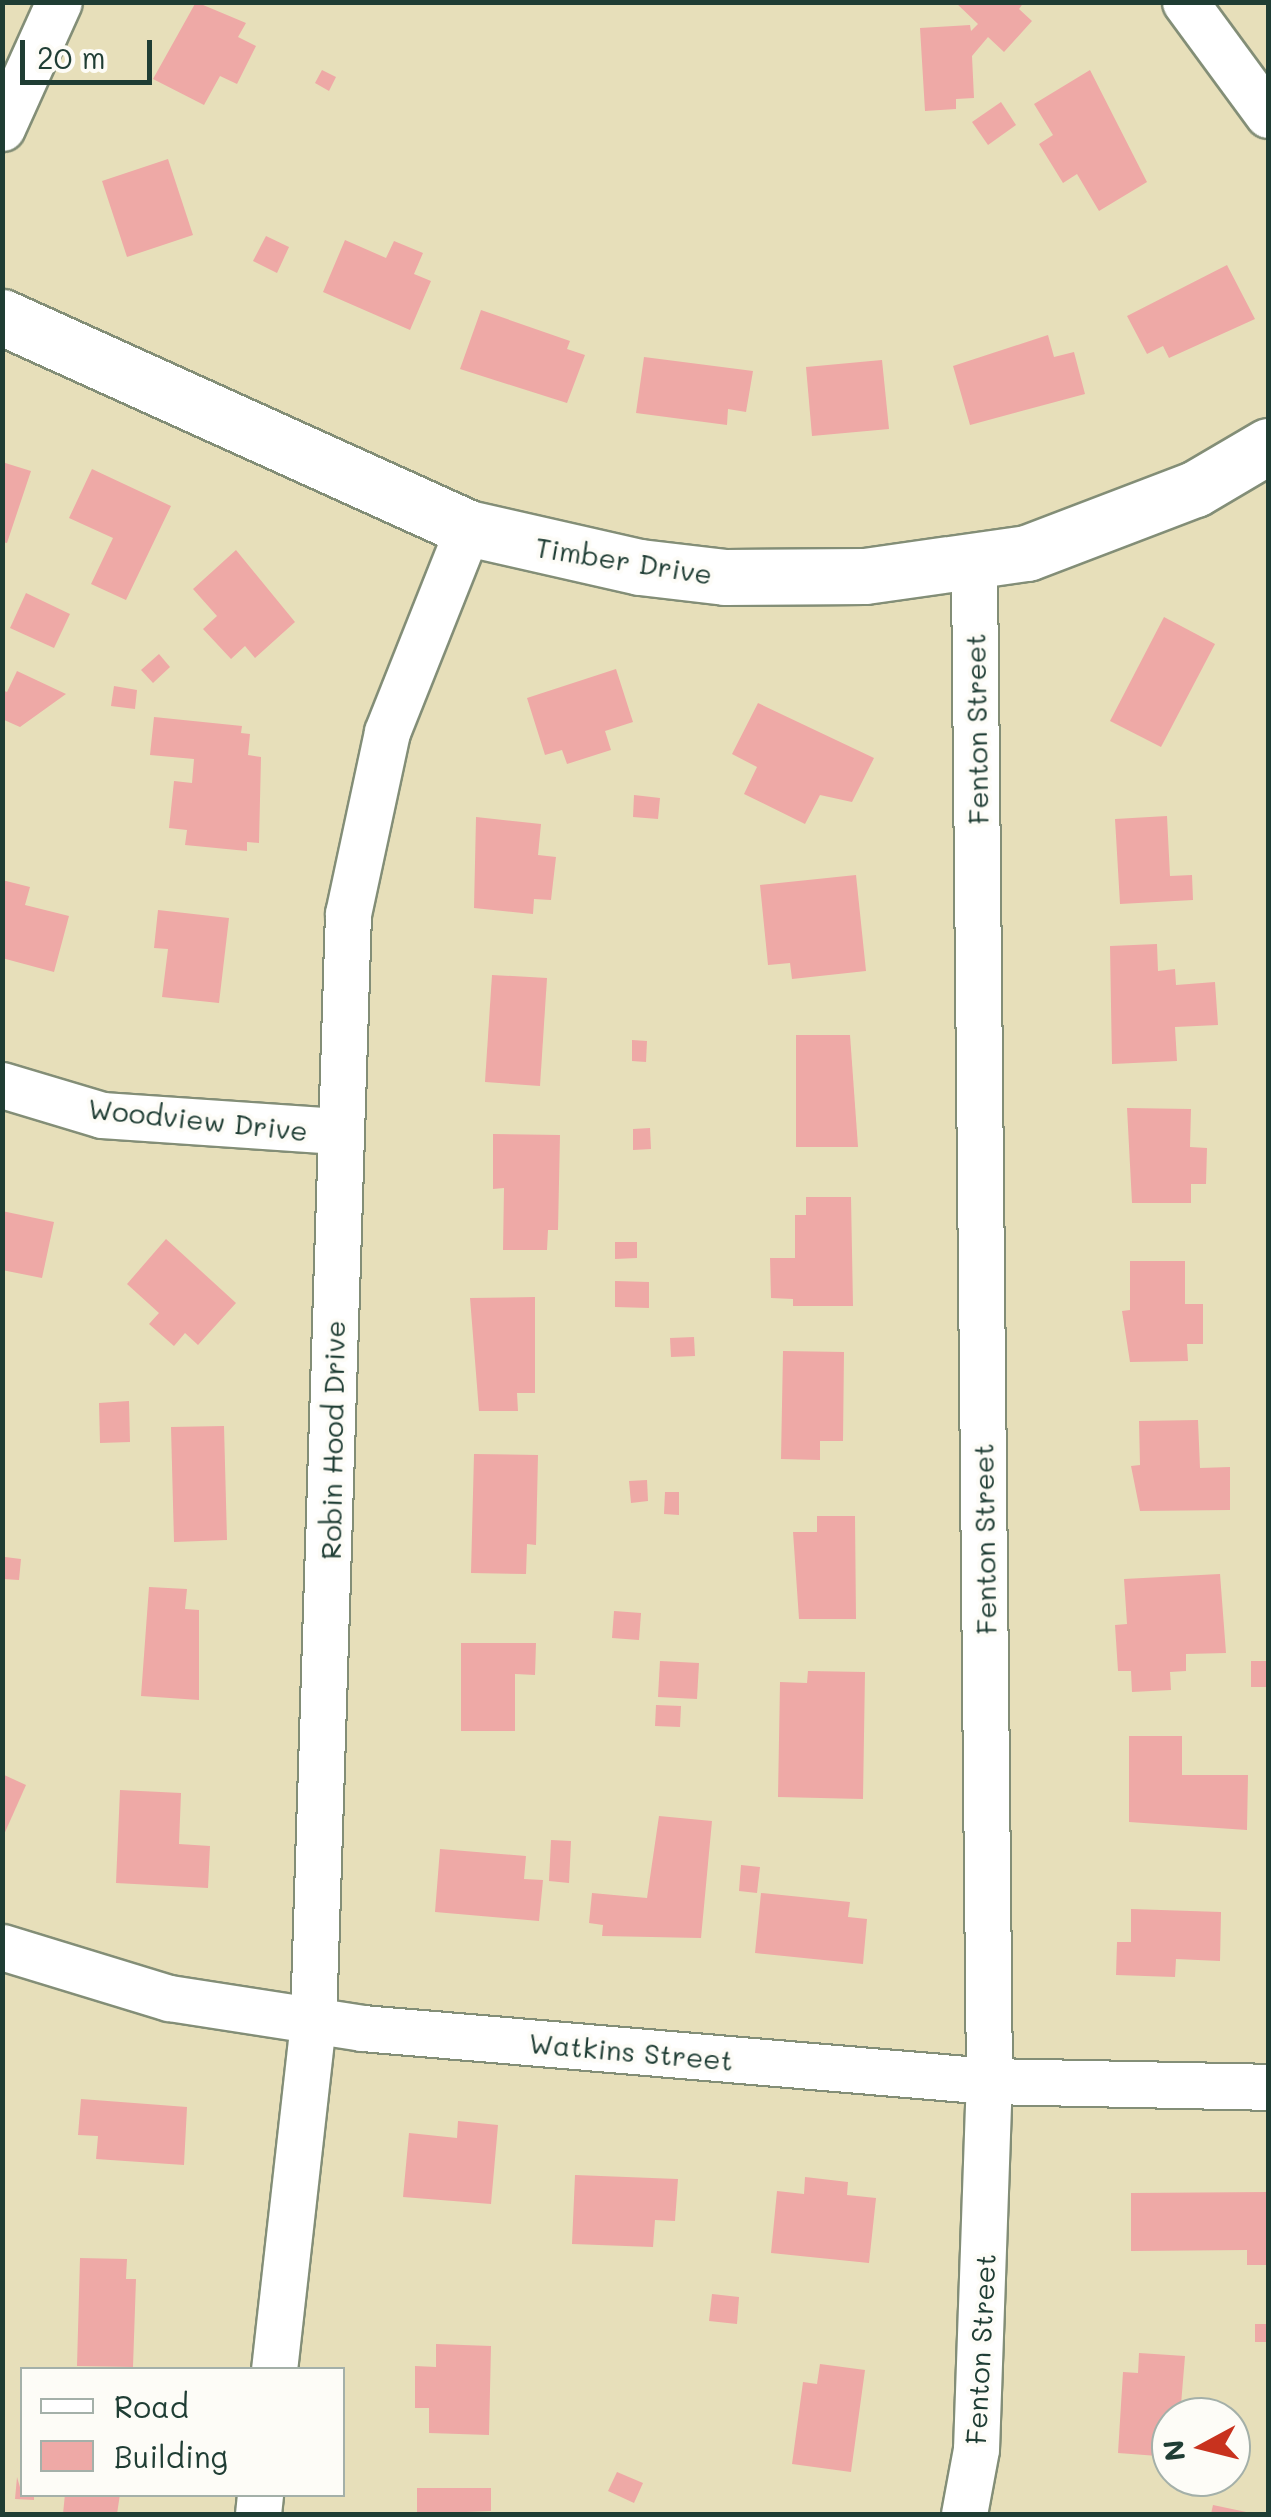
<!DOCTYPE html>
<style>
body{margin:0}
#map{position:relative;width:1271px;height:2517px;overflow:hidden;background:#e7dfba;font-family:Mali,sans-serif}
div>[style]{position:absolute}
.building>*{inset:0;background:#eea9a6}
.roads{filter:drop-shadow(2px 0 #838e77) drop-shadow(-2px 0 #838e77) drop-shadow(0 2px #838e77) drop-shadow(0 -2px #838e77)}
.minor>*{height:45px;margin:-22.5px;padding:0 22.5px;transform-origin:22.5px;border-radius:22.5px;background:#fff}
.tertiary>*{height:55px;margin:-27.5px;padding:0 27.5px;transform-origin:27.5px;border-radius:27.5px;background:#fff}
span{translate:-50% -50%;white-space:nowrap;text-align:center;line-height:1.15;-webkit-text-stroke:8px #fdfcf7;paint-order:stroke}
.street-label{font-size:28px;color:#1f3d34}
.frame{position:absolute;inset:0;border:5px solid #1f3d34;pointer-events:none}
.legend{position:absolute;left:20px;top:2367px;width:325px;height:130px;box-sizing:border-box;background:#fdfcf7;border:2px solid #a4b0a9;margin:0;padding:12px 18px;list-style:none;font-size:30px;color:#1f3d34}
.legend li{display:flex;align-items:center;gap:20px;height:50px}
.legend b{width:50px;border:2px solid #a4b0a9}
.north{position:absolute;left:1151px;top:2397px;width:100px;height:100px;box-sizing:border-box;background:#fdfcf7;border:2px solid #a4b0a9;border-radius:50%;rotate:263deg;font-size:28px;font-weight:700;line-height:40px;text-align:center;color:#1f3d34}
.north::after{content:'';display:block;margin:auto;width:35px;height:45px;background:#c8321e;clip-path:polygon(50% 0,100% 100%,50% 72%,0 100%)}
.scale{position:absolute;left:20px;top:40px;width:132px;height:45px;box-sizing:border-box;border:5px solid #1f3d34;border-top:0;padding-left:12px;font-size:30px;line-height:35px;white-space:nowrap;color:#1f3d34;-webkit-text-stroke:8px #fdfcf7;paint-order:stroke}
</style>
<div id="map">
<div class="building">
<i style="clip-path:polygon(196px 2px,246px 23px,238px 37px,256px 46px,237px 84px,220px 76px,204px 105px,153px 79px)"></i>
<i style="clip-path:polygon(955px 2px,1024px 2px,1019px 9px,1032px 21px,1004px 52px,988px 37px,972px 56px,974px 98px,956px 99px,956px 109px,925px 111px,920px 28px,970px 25px,971px 31px,978px 24px)"></i>
<i style="clip-path:polygon(322px 70px,336px 77px,329px 91px,315px 83px)"></i>
<i style="clip-path:polygon(1090px 70px,1147px 182px,1099px 211px,1077px 174px,1063px 183px,1039px 144px,1053px 135px,1034px 104px)"></i>
<i style="clip-path:polygon(1001px 102px,1016px 125px,988px 145px,972px 122px)"></i>
<i style="clip-path:polygon(168px 159px,193px 235px,127px 257px,102px 181px)"></i>
<i style="clip-path:polygon(266px 236px,289px 247px,277px 273px,253px 261px)"></i>
<i style="clip-path:polygon(345px 240px,386px 258px,394px 241px,423px 253px,414px 274px,431px 281px,410px 330px,323px 292px)"></i>
<i style="clip-path:polygon(1227px 265px,1255px 319px,1169px 358px,1163px 346px,1147px 354px,1127px 316px)"></i>
<i style="clip-path:polygon(481px 310px,570px 341px,567px 349px,585px 355px,567px 403px,460px 369px)"></i>
<i style="clip-path:polygon(1048px 335px,1054px 357px,1074px 352px,1085px 394px,970px 425px,953px 366px)"></i>
<i style="clip-path:polygon(644px 357px,753px 371px,746px 412px,728px 409px,727px 425px,636px 413px)"></i>
<i style="clip-path:polygon(882px 360px,889px 429px,812px 436px,806px 367px)"></i>
<i style="clip-path:polygon(2px 462px,31px 471px,7px 543px,2px 542px)"></i>
<i style="clip-path:polygon(92px 469px,171px 506px,126px 600px,91px 584px,113px 538px,69px 518px)"></i>
<i style="clip-path:polygon(236px 550px,295px 622px,255px 658px,245px 646px,231px 659px,203px 629px,217px 616px,193px 589px)"></i>
<i style="clip-path:polygon(26px 593px,70px 614px,54px 648px,10px 628px)"></i>
<i style="clip-path:polygon(1164px 617px,1215px 644px,1161px 747px,1110px 721px)"></i>
<i style="clip-path:polygon(159px 654px,170px 667px,153px 683px,141px 670px)"></i>
<i style="clip-path:polygon(616px 669px,633px 722px,605px 731px,611px 750px,567px 764px,562px 750px,545px 755px,527px 698px)"></i>
<i style="clip-path:polygon(17px 671px,66px 694px,20px 727px,2px 719px,2px 690px,7px 692px)"></i>
<i style="clip-path:polygon(114px 686px,137px 690px,135px 709px,111px 706px)"></i>
<i style="clip-path:polygon(758px 703px,874px 758px,852px 802px,820px 795px,805px 824px,744px 794px,757px 767px,732px 754px)"></i>
<i style="clip-path:polygon(154px 717px,242px 726px,241px 733px,250px 734px,248px 755px,261px 757px,259px 843px,247px 842px,247px 851px,185px 845px,187px 830px,169px 828px,174px 781px,192px 783px,194px 759px,150px 755px)"></i>
<i style="clip-path:polygon(634px 795px,660px 798px,658px 819px,633px 817px)"></i>
<i style="clip-path:polygon(1167px 816px,1170px 876px,1192px 875px,1193px 900px,1120px 904px,1115px 819px)"></i>
<i style="clip-path:polygon(476px 817px,541px 824px,538px 855px,556px 857px,551px 900px,534px 899px,533px 914px,474px 908px)"></i>
<i style="clip-path:polygon(856px 875px,866px 971px,792px 979px,790px 963px,768px 965px,760px 885px)"></i>
<i style="clip-path:polygon(2px 880px,30px 887px,25px 905px,69px 916px,54px 972px,2px 958px)"></i>
<i style="clip-path:polygon(158px 910px,229px 918px,219px 1003px,162px 997px,168px 949px,154px 948px)"></i>
<i style="clip-path:polygon(1157px 944px,1158px 971px,1175px 969px,1176px 985px,1215px 982px,1218px 1025px,1175px 1027px,1177px 1061px,1112px 1064px,1110px 946px)"></i>
<i style="clip-path:polygon(492px 975px,547px 978px,540px 1086px,485px 1082px)"></i>
<i style="clip-path:polygon(796px 1035px,850px 1035px,858px 1147px,796px 1147px)"></i>
<i style="clip-path:polygon(632px 1040px,647px 1041px,646px 1062px,632px 1061px)"></i>
<i style="clip-path:polygon(1127px 1108px,1191px 1109px,1190px 1147px,1207px 1148px,1206px 1184px,1191px 1184px,1191px 1203px,1132px 1203px)"></i>
<i style="clip-path:polygon(650px 1128px,651px 1149px,633px 1150px,633px 1129px)"></i>
<i style="clip-path:polygon(493px 1134px,560px 1135px,558px 1230px,548px 1230px,547px 1250px,503px 1250px,504px 1188px,493px 1189px)"></i>
<i style="clip-path:polygon(806px 1197px,851px 1197px,853px 1306px,793px 1306px,793px 1299px,771px 1298px,770px 1258px,795px 1258px,795px 1215px,806px 1215px)"></i>
<i style="clip-path:polygon(2px 1211px,54px 1222px,42px 1278px,2px 1270px)"></i>
<i style="clip-path:polygon(166px 1239px,236px 1303px,198px 1345px,185px 1333px,174px 1346px,149px 1324px,159px 1313px,127px 1284px)"></i>
<i style="clip-path:polygon(615px 1242px,637px 1242px,637px 1258px,615px 1259px)"></i>
<i style="clip-path:polygon(1130px 1261px,1185px 1261px,1185px 1304px,1203px 1304px,1203px 1344px,1187px 1344px,1188px 1361px,1130px 1362px,1122px 1311px,1130px 1310px)"></i>
<i style="clip-path:polygon(615px 1281px,649px 1282px,649px 1308px,615px 1307px)"></i>
<i style="clip-path:polygon(535px 1297px,535px 1393px,517px 1393px,518px 1411px,479px 1411px,470px 1298px)"></i>
<i style="clip-path:polygon(694px 1337px,695px 1356px,671px 1357px,670px 1338px)"></i>
<i style="clip-path:polygon(783px 1351px,844px 1352px,843px 1441px,820px 1441px,820px 1460px,781px 1459px)"></i>
<i style="clip-path:polygon(129px 1401px,130px 1442px,100px 1443px,99px 1403px)"></i>
<i style="clip-path:polygon(1198px 1420px,1200px 1468px,1230px 1467px,1230px 1510px,1140px 1511px,1131px 1466px,1140px 1465px,1139px 1421px)"></i>
<i style="clip-path:polygon(224px 1426px,227px 1540px,174px 1542px,171px 1427px)"></i>
<i style="clip-path:polygon(474px 1454px,538px 1455px,536px 1545px,527px 1544px,526px 1574px,471px 1573px)"></i>
<i style="clip-path:polygon(647px 1480px,648px 1501px,631px 1503px,629px 1481px)"></i>
<i style="clip-path:polygon(665px 1492px,679px 1492px,679px 1515px,664px 1514px)"></i>
<i style="clip-path:polygon(817px 1516px,855px 1516px,856px 1619px,799px 1619px,793px 1532px,817px 1532px)"></i>
<i style="clip-path:polygon(5px 1557px,21px 1559px,19px 1580px,3px 1579px)"></i>
<i style="clip-path:polygon(1220px 1574px,1226px 1653px,1186px 1654px,1186px 1671px,1170px 1672px,1171px 1690px,1132px 1692px,1131px 1671px,1118px 1671px,1115px 1625px,1127px 1624px,1124px 1579px)"></i>
<i style="clip-path:polygon(149px 1587px,187px 1589px,185px 1609px,199px 1610px,199px 1700px,141px 1696px)"></i>
<i style="clip-path:polygon(614px 1611px,641px 1613px,639px 1640px,612px 1638px)"></i>
<i style="clip-path:polygon(461px 1643px,536px 1643px,535px 1675px,515px 1674px,515px 1731px,461px 1731px)"></i>
<i style="clip-path:polygon(660px 1661px,699px 1663px,697px 1699px,658px 1697px)"></i>
<i style="clip-path:polygon(1251px 1661px,1268px 1661px,1268px 1687px,1251px 1687px)"></i>
<i style="clip-path:polygon(808px 1671px,865px 1672px,863px 1799px,778px 1797px,780px 1682px,807px 1683px)"></i>
<i style="clip-path:polygon(656px 1705px,681px 1706px,680px 1727px,655px 1726px)"></i>
<i style="clip-path:polygon(1129px 1736px,1182px 1736px,1182px 1775px,1248px 1775px,1247px 1830px,1129px 1822px)"></i>
<i style="clip-path:polygon(2px 1774px,26px 1785px,2px 1839px)"></i>
<i style="clip-path:polygon(120px 1790px,181px 1793px,179px 1844px,210px 1846px,208px 1888px,116px 1883px)"></i>
<i style="clip-path:polygon(659px 1816px,712px 1821px,701px 1938px,602px 1936px,603px 1925px,589px 1923px,592px 1893px,647px 1898px)"></i>
<i style="clip-path:polygon(551px 1840px,571px 1841px,569px 1883px,549px 1881px)"></i>
<i style="clip-path:polygon(440px 1849px,526px 1856px,524px 1879px,543px 1880px,539px 1921px,435px 1912px)"></i>
<i style="clip-path:polygon(741px 1865px,760px 1867px,757px 1893px,739px 1891px)"></i>
<i style="clip-path:polygon(761px 1893px,850px 1902px,848px 1917px,867px 1919px,863px 1964px,755px 1953px)"></i>
<i style="clip-path:polygon(1131px 1909px,1221px 1912px,1220px 1961px,1176px 1959px,1175px 1977px,1116px 1975px,1117px 1942px,1131px 1942px)"></i>
<i style="clip-path:polygon(81px 2099px,187px 2107px,184px 2165px,96px 2159px,98px 2136px,78px 2135px)"></i>
<i style="clip-path:polygon(458px 2121px,498px 2125px,491px 2204px,403px 2197px,409px 2133px,457px 2138px)"></i>
<i style="clip-path:polygon(575px 2175px,678px 2179px,675px 2221px,655px 2220px,653px 2247px,572px 2244px)"></i>
<i style="clip-path:polygon(805px 2177px,848px 2182px,847px 2195px,876px 2198px,869px 2263px,771px 2253px,777px 2191px,804px 2194px)"></i>
<i style="clip-path:polygon(1268px 2192px,1268px 2265px,1247px 2265px,1247px 2250px,1131px 2251px,1131px 2193px)"></i>
<i style="clip-path:polygon(80px 2258px,127px 2259px,126px 2279px,136px 2279px,133px 2367px,77px 2366px)"></i>
<i style="clip-path:polygon(712px 2294px,739px 2297px,737px 2324px,709px 2321px)"></i>
<i style="clip-path:polygon(1255px 2324px,1268px 2324px,1268px 2342px,1255px 2342px)"></i>
<i style="clip-path:polygon(436px 2344px,491px 2346px,489px 2435px,429px 2433px,429px 2408px,415px 2408px,415px 2366px,436px 2367px)"></i>
<i style="clip-path:polygon(1139px 2353px,1185px 2356px,1180px 2417px,1171px 2417px,1171px 2457px,1118px 2453px,1123px 2372px,1138px 2373px)"></i>
<i style="clip-path:polygon(820px 2364px,865px 2370px,851px 2472px,792px 2464px,803px 2382px,817px 2384px)"></i>
<i style="clip-path:polygon(617px 2472px,643px 2483px,634px 2503px,608px 2491px)"></i>
<i style="clip-path:polygon(17px 2477px,22px 2494px,34px 2494px,34px 2500px,15px 2499px)"></i>
<i style="clip-path:polygon(417px 2488px,491px 2488px,491px 2511px,417px 2514px)"></i>
<i style="clip-path:polygon(65px 2494px,120px 2494px,117px 2514px,63px 2514px)"></i>
<i style="clip-path:polygon(1213px 2505px,1251px 2513px,1251px 2514px,1211px 2514px)"></i>
</div>
<div class="roads">
<div class="minor">
<i style="left:1185px;top:2px;width:140px;rotate:53.7deg"></i>
<i style="left:2px;top:128px;width:138px;rotate:-65.7deg"></i>
<i style="left:2px;top:1085px;width:104px;rotate:16.7deg"></i>
<i style="left:102px;top:1115px;width:236px;rotate:3.9deg"></i>
<i style="left:2px;top:1947px;width:175px;rotate:17deg"></i>
<i style="left:169px;top:1998px;width:195px;rotate:8.8deg"></i>
<i style="left:362px;top:2028px;width:629px;rotate:4.83deg"></i>
<i style="left:989px;top:2081px;width:279px;rotate:1.2deg"></i>
<i style="left:274px;top:2370px;width:352px;rotate:-83.6deg"></i>
<i style="left:313px;top:2020px;width:1107px;rotate:-88.19deg"></i>
<i style="left:348px;top:914px;width:186px;rotate:-77.9deg"></i>
<i style="left:387px;top:732px;width:219px;rotate:-68.3deg"></i>
<i style="left:258px;top:2514px;width:20px;rotate:-84deg"></i>
<i style="left:964px;top:2514px;width:66px;rotate:-79.5deg"></i>
<i style="left:976px;top:2449px;width:368px;rotate:-88deg"></i>
<i style="left:989px;top:2081px;width:1519px;rotate:-90.57deg"></i>
</div>
<div class="tertiary">
<i style="left:2px;top:317px;width:512px;rotate:24.36deg"></i>
<i style="left:468px;top:528px;width:176px;rotate:12.8deg"></i>
<i style="left:640px;top:567px;width:86px;rotate:6.7deg"></i>
<i style="left:725px;top:577px;width:140px;rotate:-0.4deg"></i>
<i style="left:865px;top:576px;width:164px;rotate:-8.1deg"></i>
<i style="left:1027px;top:553px;width:180px;rotate:-20.9deg"></i>
<i style="left:1195px;top:489px;width:85px;rotate:-30.5deg"></i>
</div>
</div>
<div class="street-label">
<span style="left:624px;top:560px;rotate:9deg">Timber Drive</span>
<span style="left:976px;top:729px;rotate:-91deg">Fenton Street</span>
<span style="left:198px;top:1119px;rotate:6deg">Woodview Drive</span>
<span style="left:332px;top:1440px;rotate:-89deg">Robin Hood Drive</span>
<span style="left:984px;top:1539px;rotate:-91deg">Fenton Street</span>
<span style="left:631px;top:2051px;rotate:5deg">Watkins Street</span>
<span style="left:980px;top:2349px;rotate:-87deg">Fenton Street</span>
</div>
<div class="frame"></div>
<ul class="legend">
<li><b style="height:12px;background:#fff"></b>Road</li>
<li><b style="height:28px;background:#eea9a6"></b>Building</li>
</ul>
<div class="north">N</div>
<div class="scale">20 m</div>
</div>
